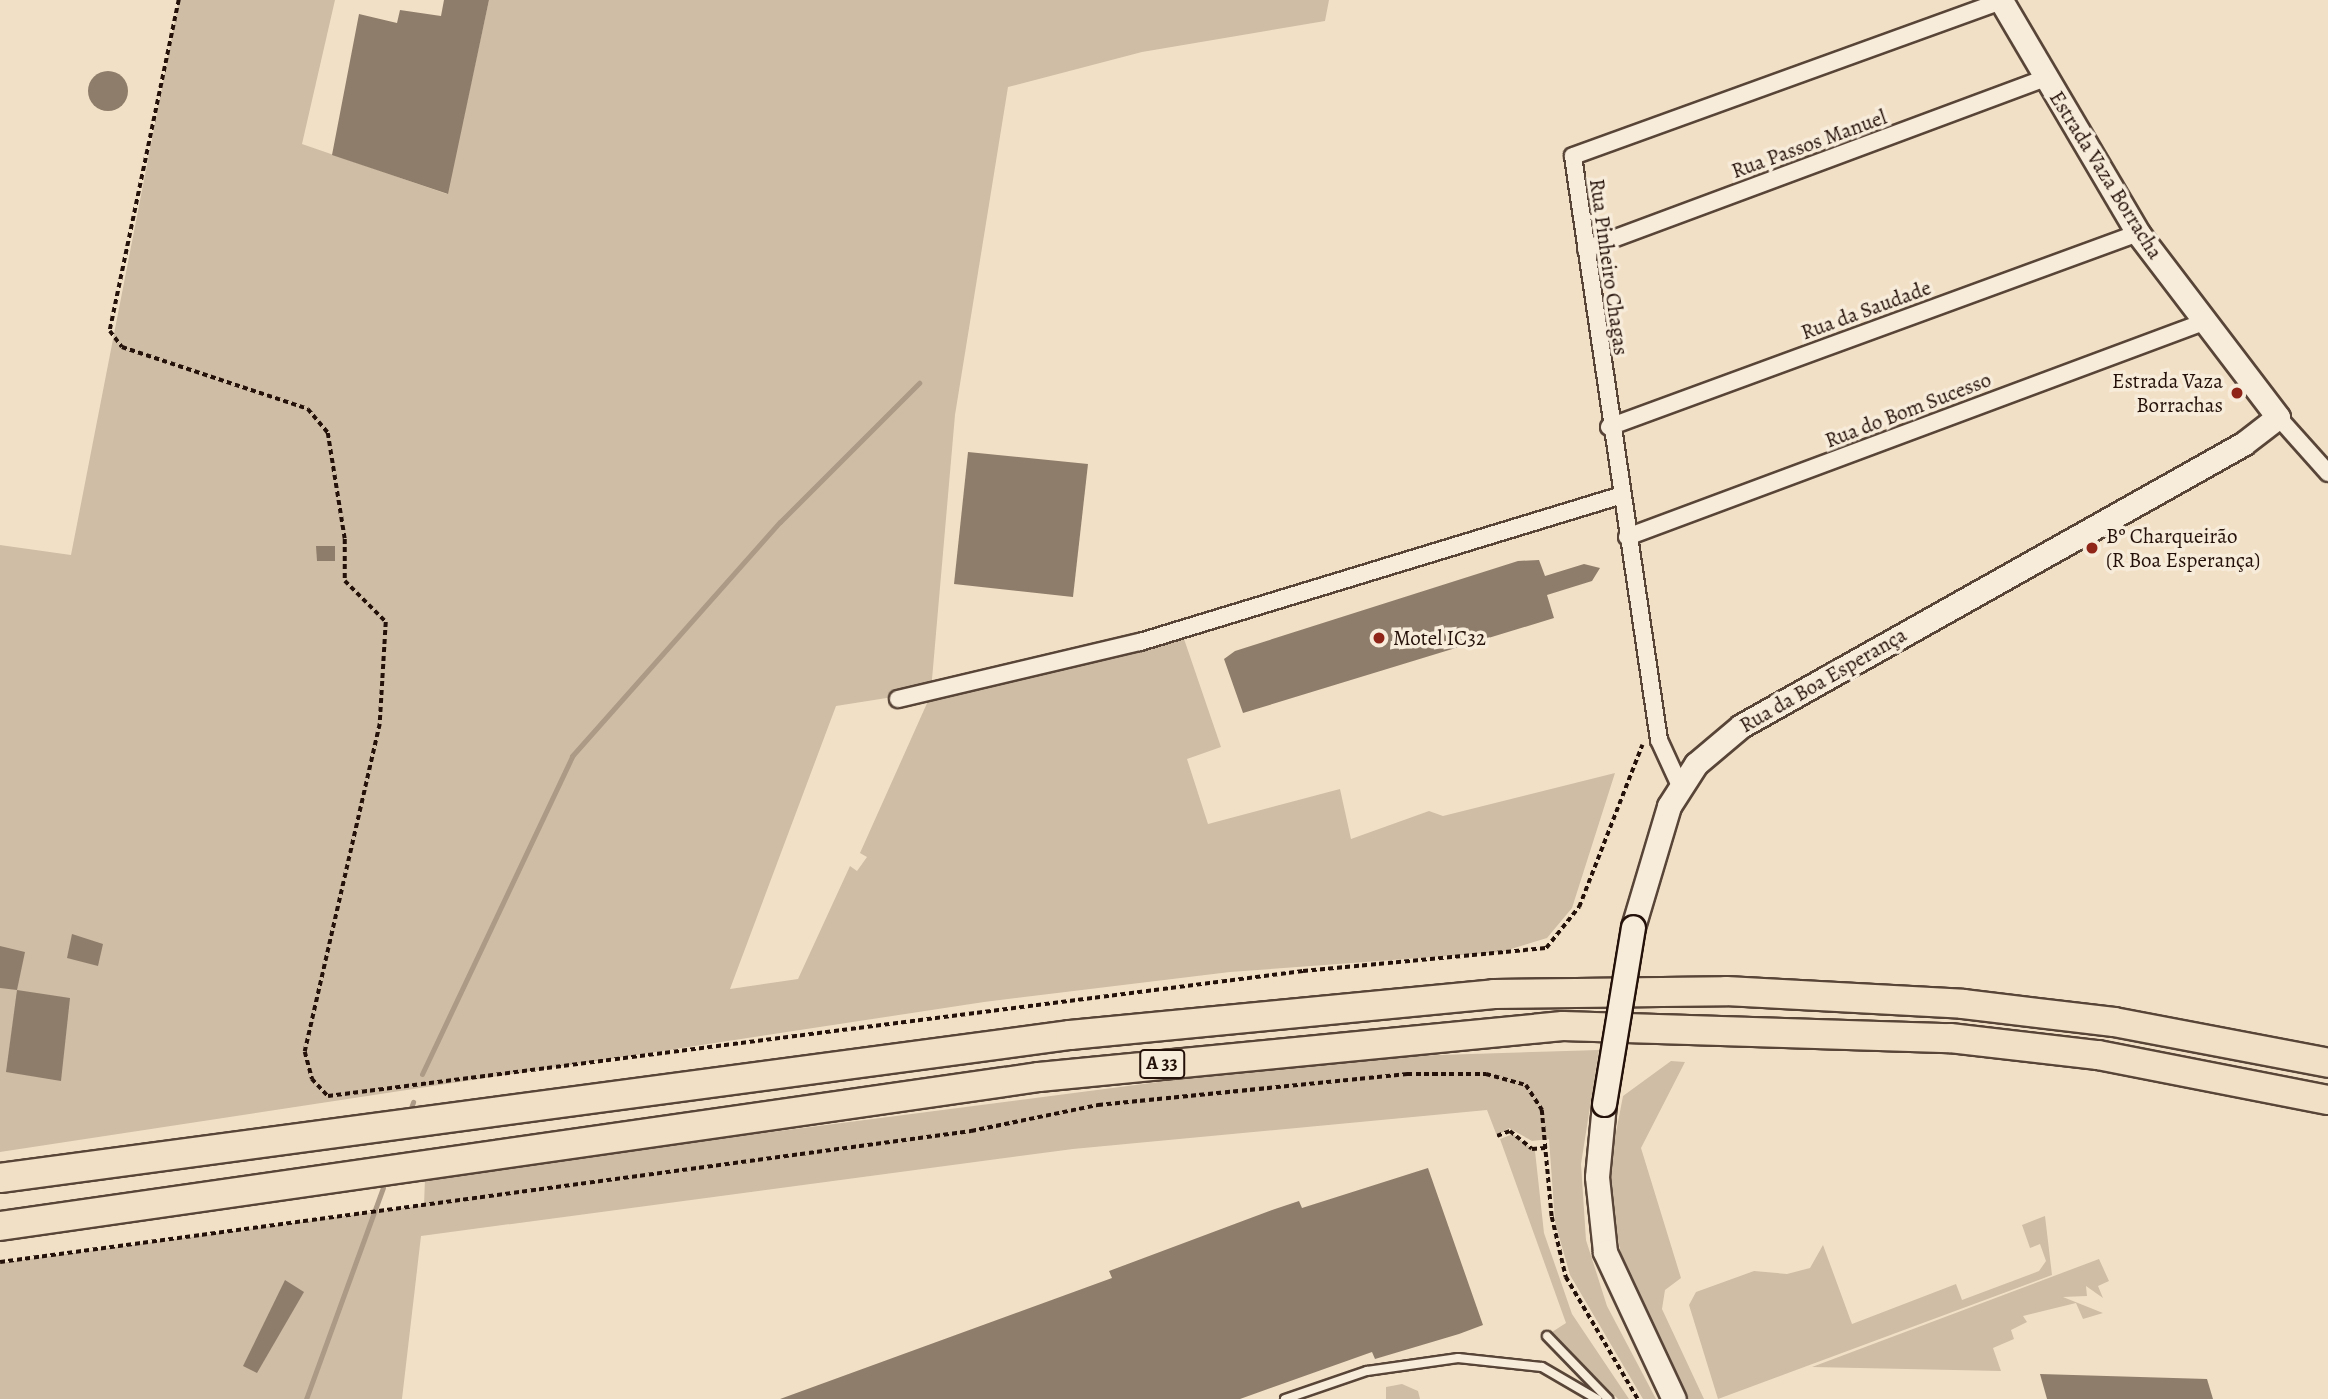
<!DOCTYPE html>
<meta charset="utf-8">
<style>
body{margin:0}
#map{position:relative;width:2328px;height:1399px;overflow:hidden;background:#f2e0c6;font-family:Alegreya,serif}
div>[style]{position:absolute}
.green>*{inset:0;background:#cfbda6}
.stream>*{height:5px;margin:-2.5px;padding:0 2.5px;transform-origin:2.5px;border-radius:2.5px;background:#ac9a86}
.building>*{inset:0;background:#8f7d6b}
.round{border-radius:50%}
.path>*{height:3.5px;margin-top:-1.75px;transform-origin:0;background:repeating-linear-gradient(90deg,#241109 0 5px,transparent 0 8.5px)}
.roads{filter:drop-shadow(2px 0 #584538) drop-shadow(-2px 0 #584538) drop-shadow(0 2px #584538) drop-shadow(0 -2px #584538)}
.lane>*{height:8px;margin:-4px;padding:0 4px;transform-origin:4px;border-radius:4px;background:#f7ebda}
.street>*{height:16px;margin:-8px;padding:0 8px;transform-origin:8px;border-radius:8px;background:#f7ebda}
.secondary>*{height:23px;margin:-11.5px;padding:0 11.5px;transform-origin:11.5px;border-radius:11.5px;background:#f7ebda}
.highway>*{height:28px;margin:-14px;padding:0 14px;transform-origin:14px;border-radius:14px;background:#f2e0c6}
.bridges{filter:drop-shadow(2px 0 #241109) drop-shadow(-2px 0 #241109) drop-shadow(0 2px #241109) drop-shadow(0 -2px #241109)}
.secondary-bridge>*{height:23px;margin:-11.5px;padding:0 11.5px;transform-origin:11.5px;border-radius:11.5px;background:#f7ebda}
.dots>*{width:19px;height:19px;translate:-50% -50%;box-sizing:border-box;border:4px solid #f7ebda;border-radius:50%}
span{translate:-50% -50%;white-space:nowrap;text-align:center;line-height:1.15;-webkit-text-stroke:7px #f7ebda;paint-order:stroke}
.shield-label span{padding:2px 5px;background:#f7ebda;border:2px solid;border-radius:5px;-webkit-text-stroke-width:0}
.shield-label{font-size:19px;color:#241109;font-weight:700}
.street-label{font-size:21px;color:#241109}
.poi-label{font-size:21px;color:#241109}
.right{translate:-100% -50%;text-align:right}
.left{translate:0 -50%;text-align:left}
</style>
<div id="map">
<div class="green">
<i style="clip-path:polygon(179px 0,335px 0,302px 144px,447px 194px,489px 0,1329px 0,1325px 21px,1142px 52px,1008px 87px,955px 415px,931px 691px,836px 706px,730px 989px,798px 979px,850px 866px,857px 871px,867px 857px,860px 853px,928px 701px,1183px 636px,1221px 747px,1187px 759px,1208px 824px,1340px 789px,1351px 839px,1429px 811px,1443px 816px,1615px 773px,1572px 908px,1547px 938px,1501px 952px,1230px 972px,984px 1002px,0 1152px,0 545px,71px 555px)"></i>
<i style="clip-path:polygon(1599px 1050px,1581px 1164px,1586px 1240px,1607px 1306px,1656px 1399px,1643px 1399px,1570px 1275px,1555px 1222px,1549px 1139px,1532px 1141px,1509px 1128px,1497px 1136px,1487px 1110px,1073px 1149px,421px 1236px,402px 1399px,0 1399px,0 1263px,424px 1205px,425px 1177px,1251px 1070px,1408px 1056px)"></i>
<i style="clip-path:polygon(1671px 1061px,1685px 1062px,1641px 1148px,1681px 1278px,1665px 1290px,1662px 1309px,1704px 1399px,1688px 1399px,1663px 1353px,1623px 1263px,1611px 1207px,1611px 1158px,1623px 1096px)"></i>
<i style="clip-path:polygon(1513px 1134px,1535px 1151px,1544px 1233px,1572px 1314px,1629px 1399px,1618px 1399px,1552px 1332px,1566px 1323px,1500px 1139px)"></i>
<i style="clip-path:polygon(2045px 1216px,2052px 1275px,1718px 1399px,1689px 1305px,1696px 1292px,1754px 1271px,1787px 1274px,1810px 1268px,1823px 1245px,1852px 1324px,1956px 1284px,1962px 1300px,2039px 1271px,2046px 1261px,2040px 1244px,2030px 1248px,2022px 1225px)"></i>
<i style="clip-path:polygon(2099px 1259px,2109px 1281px,2098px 1286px,2103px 1298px,2086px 1286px,2087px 1296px,2063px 1297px,2103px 1313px,2083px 1319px,2076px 1303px,2023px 1316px,2027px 1322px,2011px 1330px,2014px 1339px,1993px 1348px,2001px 1371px,1812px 1367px)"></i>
<i style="clip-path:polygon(1402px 1384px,1418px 1391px,1420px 1399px,1386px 1399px,1386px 1387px)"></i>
</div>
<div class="stream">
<i style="left:422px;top:1074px;width:352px;rotate:-64.7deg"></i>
<i style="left:572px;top:756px;width:313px;rotate:-48.4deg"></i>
<i style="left:780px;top:522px;width:197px;rotate:-45deg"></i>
<i style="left:408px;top:1116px;width:15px;rotate:-70deg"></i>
<i style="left:306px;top:1399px;width:225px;rotate:-70deg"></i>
</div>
<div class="building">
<i style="clip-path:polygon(444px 0,489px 0,448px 194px,332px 155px,359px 14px,397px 23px,400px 10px,441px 16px)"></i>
<i class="round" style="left:88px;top:71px;width:40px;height:40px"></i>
<i style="clip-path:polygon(968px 452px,1088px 464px,1073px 597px,954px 584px)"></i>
<i style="clip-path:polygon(316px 546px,335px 546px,335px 561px,317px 561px)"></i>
<i style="clip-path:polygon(1539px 560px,1545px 576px,1584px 564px,1600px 568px,1592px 581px,1547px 595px,1554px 618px,1243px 713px,1224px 659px,1235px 651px,1518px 561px)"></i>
<i style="clip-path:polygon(72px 934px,103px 944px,98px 966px,67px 958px)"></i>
<i style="clip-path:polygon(0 946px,25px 952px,17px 990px,0 988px)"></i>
<i style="clip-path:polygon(17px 990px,70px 998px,61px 1081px,6px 1072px)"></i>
<i style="clip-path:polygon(1428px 1168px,1483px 1325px,1459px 1334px,1375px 1359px,1372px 1352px,1240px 1399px,780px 1399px,1112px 1278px,1109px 1271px,1275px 1209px,1299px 1201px,1302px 1208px)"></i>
<i style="clip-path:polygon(285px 1280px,304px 1292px,257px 1373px,243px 1366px)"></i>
<i style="clip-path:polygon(2040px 1374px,2207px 1379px,2213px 1399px,2047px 1399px)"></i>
</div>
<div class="path">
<i style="left:179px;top:0;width:338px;rotate:101.8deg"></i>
<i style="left:110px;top:331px;width:20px;rotate:53deg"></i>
<i style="left:122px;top:347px;width:196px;rotate:18.4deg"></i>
<i style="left:308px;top:409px;width:31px;rotate:50deg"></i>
<i style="left:328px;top:433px;width:107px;rotate:80.9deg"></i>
<i style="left:345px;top:539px;width:42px;rotate:90deg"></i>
<i style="left:345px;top:581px;width:58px;rotate:45deg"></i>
<i style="left:386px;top:622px;width:102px;rotate:93.4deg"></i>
<i style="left:380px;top:724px;width:336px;rotate:102.9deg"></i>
<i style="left:305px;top:1052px;width:28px;rotate:75deg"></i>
<i style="left:312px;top:1079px;width:23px;rotate:47deg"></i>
<i style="left:328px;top:1096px;width:983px;rotate:-7.31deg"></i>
<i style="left:1303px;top:971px;width:244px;rotate:-5.4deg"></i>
<i style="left:1546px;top:948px;width:53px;rotate:-51.2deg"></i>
<i style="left:1579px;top:907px;width:174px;rotate:-68.7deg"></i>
<i style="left:1497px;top:1136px;width:14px;rotate:-21deg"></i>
<i style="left:1510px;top:1131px;width:28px;rotate:39deg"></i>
<i style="left:1532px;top:1149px;width:13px;rotate:-4deg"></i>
<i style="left:0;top:1262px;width:980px;rotate:-7.68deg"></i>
<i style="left:971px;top:1131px;width:130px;rotate:-11.6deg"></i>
<i style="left:1098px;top:1105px;width:311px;rotate:-5.7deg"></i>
<i style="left:1407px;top:1074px;width:79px"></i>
<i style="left:1486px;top:1074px;width:41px;rotate:15.4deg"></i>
<i style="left:1526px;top:1085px;width:30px;rotate:57deg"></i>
<i style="left:1542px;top:1110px;width:107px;rotate:84.7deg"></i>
<i style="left:1552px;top:1217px;width:62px;rotate:76.9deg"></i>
<i style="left:1566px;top:1277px;width:142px;rotate:59.5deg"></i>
</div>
<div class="roads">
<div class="lane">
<i style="left:1547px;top:1336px;width:88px;rotate:45.9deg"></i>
<i style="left:1285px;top:1399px;width:87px;rotate:-18.9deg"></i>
<i style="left:1367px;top:1371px;width:92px;rotate:-8.1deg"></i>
<i style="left:1458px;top:1358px;width:84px;rotate:6.1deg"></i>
<i style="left:1542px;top:1367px;width:64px;rotate:30.2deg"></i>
</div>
<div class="street">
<i style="left:1586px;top:249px;width:491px;rotate:-20.4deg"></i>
<i style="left:2278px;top:417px;width:75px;rotate:48.2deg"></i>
<i style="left:1609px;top:427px;width:563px;rotate:-20.14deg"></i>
<i style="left:1627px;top:537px;width:616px;rotate:-20.44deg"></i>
<i style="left:898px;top:699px;width:249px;rotate:-13.3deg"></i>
<i style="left:1140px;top:642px;width:501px;rotate:-16.95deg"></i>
<i style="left:1681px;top:788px;width:53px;rotate:-114.6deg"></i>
<i style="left:1659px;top:740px;width:590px;rotate:-98.38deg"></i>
<i style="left:1573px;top:156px;width:455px;rotate:-19.9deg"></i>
</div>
<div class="secondary">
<i style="left:1633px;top:927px;width:126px;rotate:-73.4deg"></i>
<i style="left:1669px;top:806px;width:50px;rotate:-57.3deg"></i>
<i style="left:1696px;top:764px;width:59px;rotate:-40.2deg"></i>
<i style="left:1741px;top:726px;width:576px;rotate:-29.33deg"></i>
<i style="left:2243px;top:444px;width:44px;rotate:-37.6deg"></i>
<i style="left:2278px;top:417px;width:231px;rotate:-127.3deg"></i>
<i style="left:2138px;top:233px;width:270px;rotate:-120.5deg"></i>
<i style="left:1604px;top:1104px;width:73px;rotate:95.5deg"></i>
<i style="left:1597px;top:1177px;width:75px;rotate:83.9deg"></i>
<i style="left:1605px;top:1252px;width:162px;rotate:64.9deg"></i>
</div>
<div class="highway">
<i style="left:0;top:1178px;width:1080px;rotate:-7.61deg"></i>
<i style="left:1070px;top:1035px;width:426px;rotate:-5.5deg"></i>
<i style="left:1494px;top:994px;width:232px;rotate:-0.7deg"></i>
<i style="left:1726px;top:991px;width:237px;rotate:3.1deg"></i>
<i style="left:1963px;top:1004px;width:152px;rotate:6.8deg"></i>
<i style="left:2114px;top:1022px;width:218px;rotate:10.8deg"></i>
<i style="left:0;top:1226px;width:1050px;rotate:-8.16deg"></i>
<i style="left:1039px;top:1077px;width:526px;rotate:-5.56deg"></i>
<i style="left:1563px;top:1026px;width:387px;rotate:1.8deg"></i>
<i style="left:1950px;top:1038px;width:149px;rotate:6.6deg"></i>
<i style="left:2098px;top:1055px;width:234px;rotate:11.1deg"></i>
</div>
</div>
<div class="bridges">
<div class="secondary-bridge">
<i style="left:1604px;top:1104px;width:179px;rotate:-80.7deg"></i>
</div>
</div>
<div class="dots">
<i style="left:2237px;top:393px;background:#8f2418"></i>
<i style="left:2092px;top:548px;background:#8f2418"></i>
<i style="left:1379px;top:638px;background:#8f2418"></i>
</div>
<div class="shield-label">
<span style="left:1162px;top:1064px">A 33</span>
</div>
<div class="street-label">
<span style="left:1809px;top:144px;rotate:-20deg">Rua Passos Manuel</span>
<span style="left:2106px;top:175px;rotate:58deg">Estrada Vaza Borracha</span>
<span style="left:1609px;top:267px;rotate:82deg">Rua Pinheiro Chagas</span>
<span style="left:1866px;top:310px;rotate:-20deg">Rua da Saudade</span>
<span style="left:1908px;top:410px;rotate:-21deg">Rua do Bom Sucesso</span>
<span style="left:1823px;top:680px;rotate:-30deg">Rua da Boa Esperança</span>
</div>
<div class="poi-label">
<span class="right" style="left:2223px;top:393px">Estrada Vaza<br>Borrachas</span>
<span class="left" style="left:2106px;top:548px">Bº Charqueirão<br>(R Boa Esperança)</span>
<span class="left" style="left:1393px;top:638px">Motel IC32</span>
</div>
</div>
